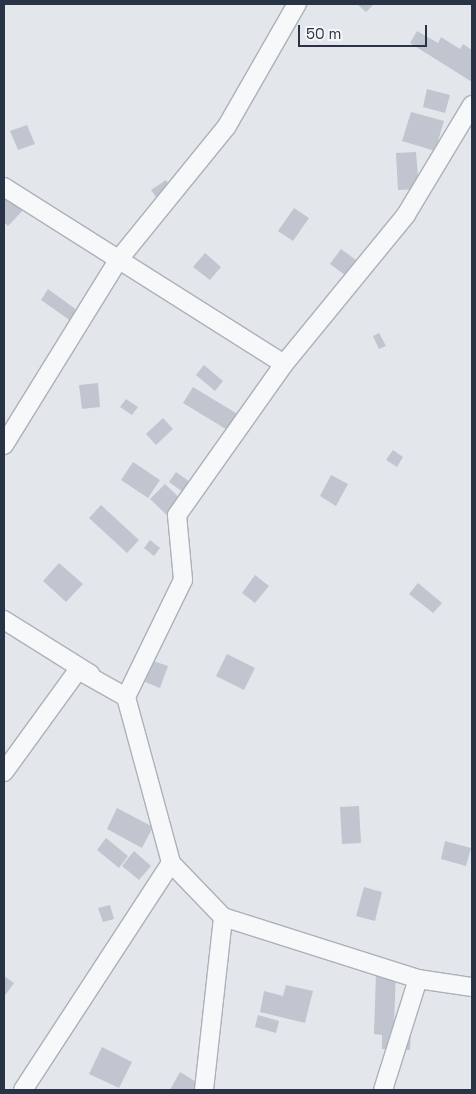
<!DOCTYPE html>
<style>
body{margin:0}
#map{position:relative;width:476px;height:1094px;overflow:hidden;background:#e3e7ec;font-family:"Space Grotesk",sans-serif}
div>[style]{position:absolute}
.building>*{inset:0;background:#c0c5d0}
.roads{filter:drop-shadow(1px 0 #abb1ba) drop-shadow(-1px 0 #abb1ba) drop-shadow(0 1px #abb1ba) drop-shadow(0 -1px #abb1ba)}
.minor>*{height:18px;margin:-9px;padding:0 9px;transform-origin:9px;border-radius:9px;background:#f7f8fa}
span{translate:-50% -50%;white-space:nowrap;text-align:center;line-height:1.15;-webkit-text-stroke:4px #f4f6f9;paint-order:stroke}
.frame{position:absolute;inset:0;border:5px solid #293346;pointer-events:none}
.scale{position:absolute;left:298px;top:25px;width:129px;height:22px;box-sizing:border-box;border:2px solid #293346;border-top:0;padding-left:6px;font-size:15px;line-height:18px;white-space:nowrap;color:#293346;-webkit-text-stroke:4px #f4f6f9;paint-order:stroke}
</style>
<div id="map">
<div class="building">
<i style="clip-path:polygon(357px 4px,374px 4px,366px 12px)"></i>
<i style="clip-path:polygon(417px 31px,438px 43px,441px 37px,460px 49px,463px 44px,472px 50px,472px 82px,410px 43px)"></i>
<i style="clip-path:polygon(427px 89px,450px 95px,445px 113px,423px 107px)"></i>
<i style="clip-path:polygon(411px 112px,444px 121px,435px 151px,402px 141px)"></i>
<i style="clip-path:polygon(27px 125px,35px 144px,18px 150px,10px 131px)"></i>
<i style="clip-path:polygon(416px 152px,419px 189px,398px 190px,396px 153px)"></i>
<i style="clip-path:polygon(166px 180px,177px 197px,163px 207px,151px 190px)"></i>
<i style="clip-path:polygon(4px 187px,25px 208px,8px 226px,4px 222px)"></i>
<i style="clip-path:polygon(294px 208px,309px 218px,293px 241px,278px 231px)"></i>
<i style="clip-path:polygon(341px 249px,356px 260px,345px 275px,330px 264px)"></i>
<i style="clip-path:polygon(205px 253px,221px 267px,210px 280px,193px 267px)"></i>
<i style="clip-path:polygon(48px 289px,85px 316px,78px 326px,41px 300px)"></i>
<i style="clip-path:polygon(379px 333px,386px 346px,379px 349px,373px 336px)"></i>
<i style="clip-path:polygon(204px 365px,223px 381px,215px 391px,196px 375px)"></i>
<i style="clip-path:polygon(98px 383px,100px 407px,82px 409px,79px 385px)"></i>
<i style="clip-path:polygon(193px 387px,249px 421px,239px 437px,183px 403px)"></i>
<i style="clip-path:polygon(126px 399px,138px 407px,132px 415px,120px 407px)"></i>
<i style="clip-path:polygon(163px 418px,173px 429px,156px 445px,146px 434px)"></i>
<i style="clip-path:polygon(393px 450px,403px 457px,397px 467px,386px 460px)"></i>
<i style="clip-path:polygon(133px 462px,160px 480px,148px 498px,121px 480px)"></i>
<i style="clip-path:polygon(176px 472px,190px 482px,183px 492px,169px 482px)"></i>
<i style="clip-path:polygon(331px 475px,348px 484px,336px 506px,320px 496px)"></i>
<i style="clip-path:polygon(165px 484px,190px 508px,176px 524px,150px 499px)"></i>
<i style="clip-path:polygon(101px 505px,139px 540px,127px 553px,89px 518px)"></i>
<i style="clip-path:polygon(150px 540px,160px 548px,154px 556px,144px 548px)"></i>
<i style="clip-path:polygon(59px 563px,83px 584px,66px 602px,43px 581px)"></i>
<i style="clip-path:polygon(255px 575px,269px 586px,255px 603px,242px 593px)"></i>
<i style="clip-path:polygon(418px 583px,442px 603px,433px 613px,409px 594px)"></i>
<i style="clip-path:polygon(227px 654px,255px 668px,244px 690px,216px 676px)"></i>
<i style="clip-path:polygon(153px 661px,168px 666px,160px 688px,145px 682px)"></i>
<i style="clip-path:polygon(359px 806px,361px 843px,342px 844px,340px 807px)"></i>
<i style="clip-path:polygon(117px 808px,153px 827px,142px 848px,107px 829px)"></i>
<i style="clip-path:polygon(106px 838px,128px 856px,119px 868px,97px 850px)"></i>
<i style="clip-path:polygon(445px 841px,471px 848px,466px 866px,441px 859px)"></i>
<i style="clip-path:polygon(134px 851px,151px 866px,139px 880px,122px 866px)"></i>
<i style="clip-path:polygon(364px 887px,382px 892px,375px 921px,356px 916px)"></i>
<i style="clip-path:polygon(110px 905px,114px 919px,103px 922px,98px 908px)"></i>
<i style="clip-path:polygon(376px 971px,396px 971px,394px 1026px,411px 1027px,410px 1050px,382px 1049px,382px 1035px,374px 1034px)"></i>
<i style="clip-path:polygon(4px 976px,14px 983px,4px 997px)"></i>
<i style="clip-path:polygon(286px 985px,313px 991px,305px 1023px,260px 1012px,264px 991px,283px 996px)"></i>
<i style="clip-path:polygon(258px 1015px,279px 1021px,276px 1033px,255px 1027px)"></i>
<i style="clip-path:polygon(102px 1047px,132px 1062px,119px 1088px,89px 1074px)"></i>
<i style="clip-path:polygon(180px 1072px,198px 1083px,194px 1090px,170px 1090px)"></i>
</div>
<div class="roads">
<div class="minor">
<i style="left:472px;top:105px;width:128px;rotate:121deg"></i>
<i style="left:406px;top:215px;width:193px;rotate:129.3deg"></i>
<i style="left:284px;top:364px;width:185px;rotate:125.3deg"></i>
<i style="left:177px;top:515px;width:65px;rotate:84.7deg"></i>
<i style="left:183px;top:580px;width:130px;rotate:116deg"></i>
<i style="left:126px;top:697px;width:172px;rotate:74.8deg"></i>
<i style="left:171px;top:863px;width:75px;rotate:46.1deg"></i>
<i style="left:223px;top:917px;width:205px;rotate:17.6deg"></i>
<i style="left:418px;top:979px;width:55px;rotate:8.4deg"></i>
<i style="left:4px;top:187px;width:331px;rotate:32.3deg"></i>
<i style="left:4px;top:445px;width:219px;rotate:-58.3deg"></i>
<i style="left:119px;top:259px;width:171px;rotate:-50.9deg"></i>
<i style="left:227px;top:126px;width:141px;rotate:-60.2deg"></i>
<i style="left:4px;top:620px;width:102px;rotate:32.1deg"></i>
<i style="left:4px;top:772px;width:126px;rotate:-54deg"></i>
<i style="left:78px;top:670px;width:55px;rotate:29.4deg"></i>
<i style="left:23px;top:1090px;width:271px;rotate:-56.9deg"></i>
<i style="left:204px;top:1090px;width:174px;rotate:-83.7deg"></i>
<i style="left:383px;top:1090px;width:116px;rotate:-72.5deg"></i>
</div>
</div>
<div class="frame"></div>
<div class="scale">50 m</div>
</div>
